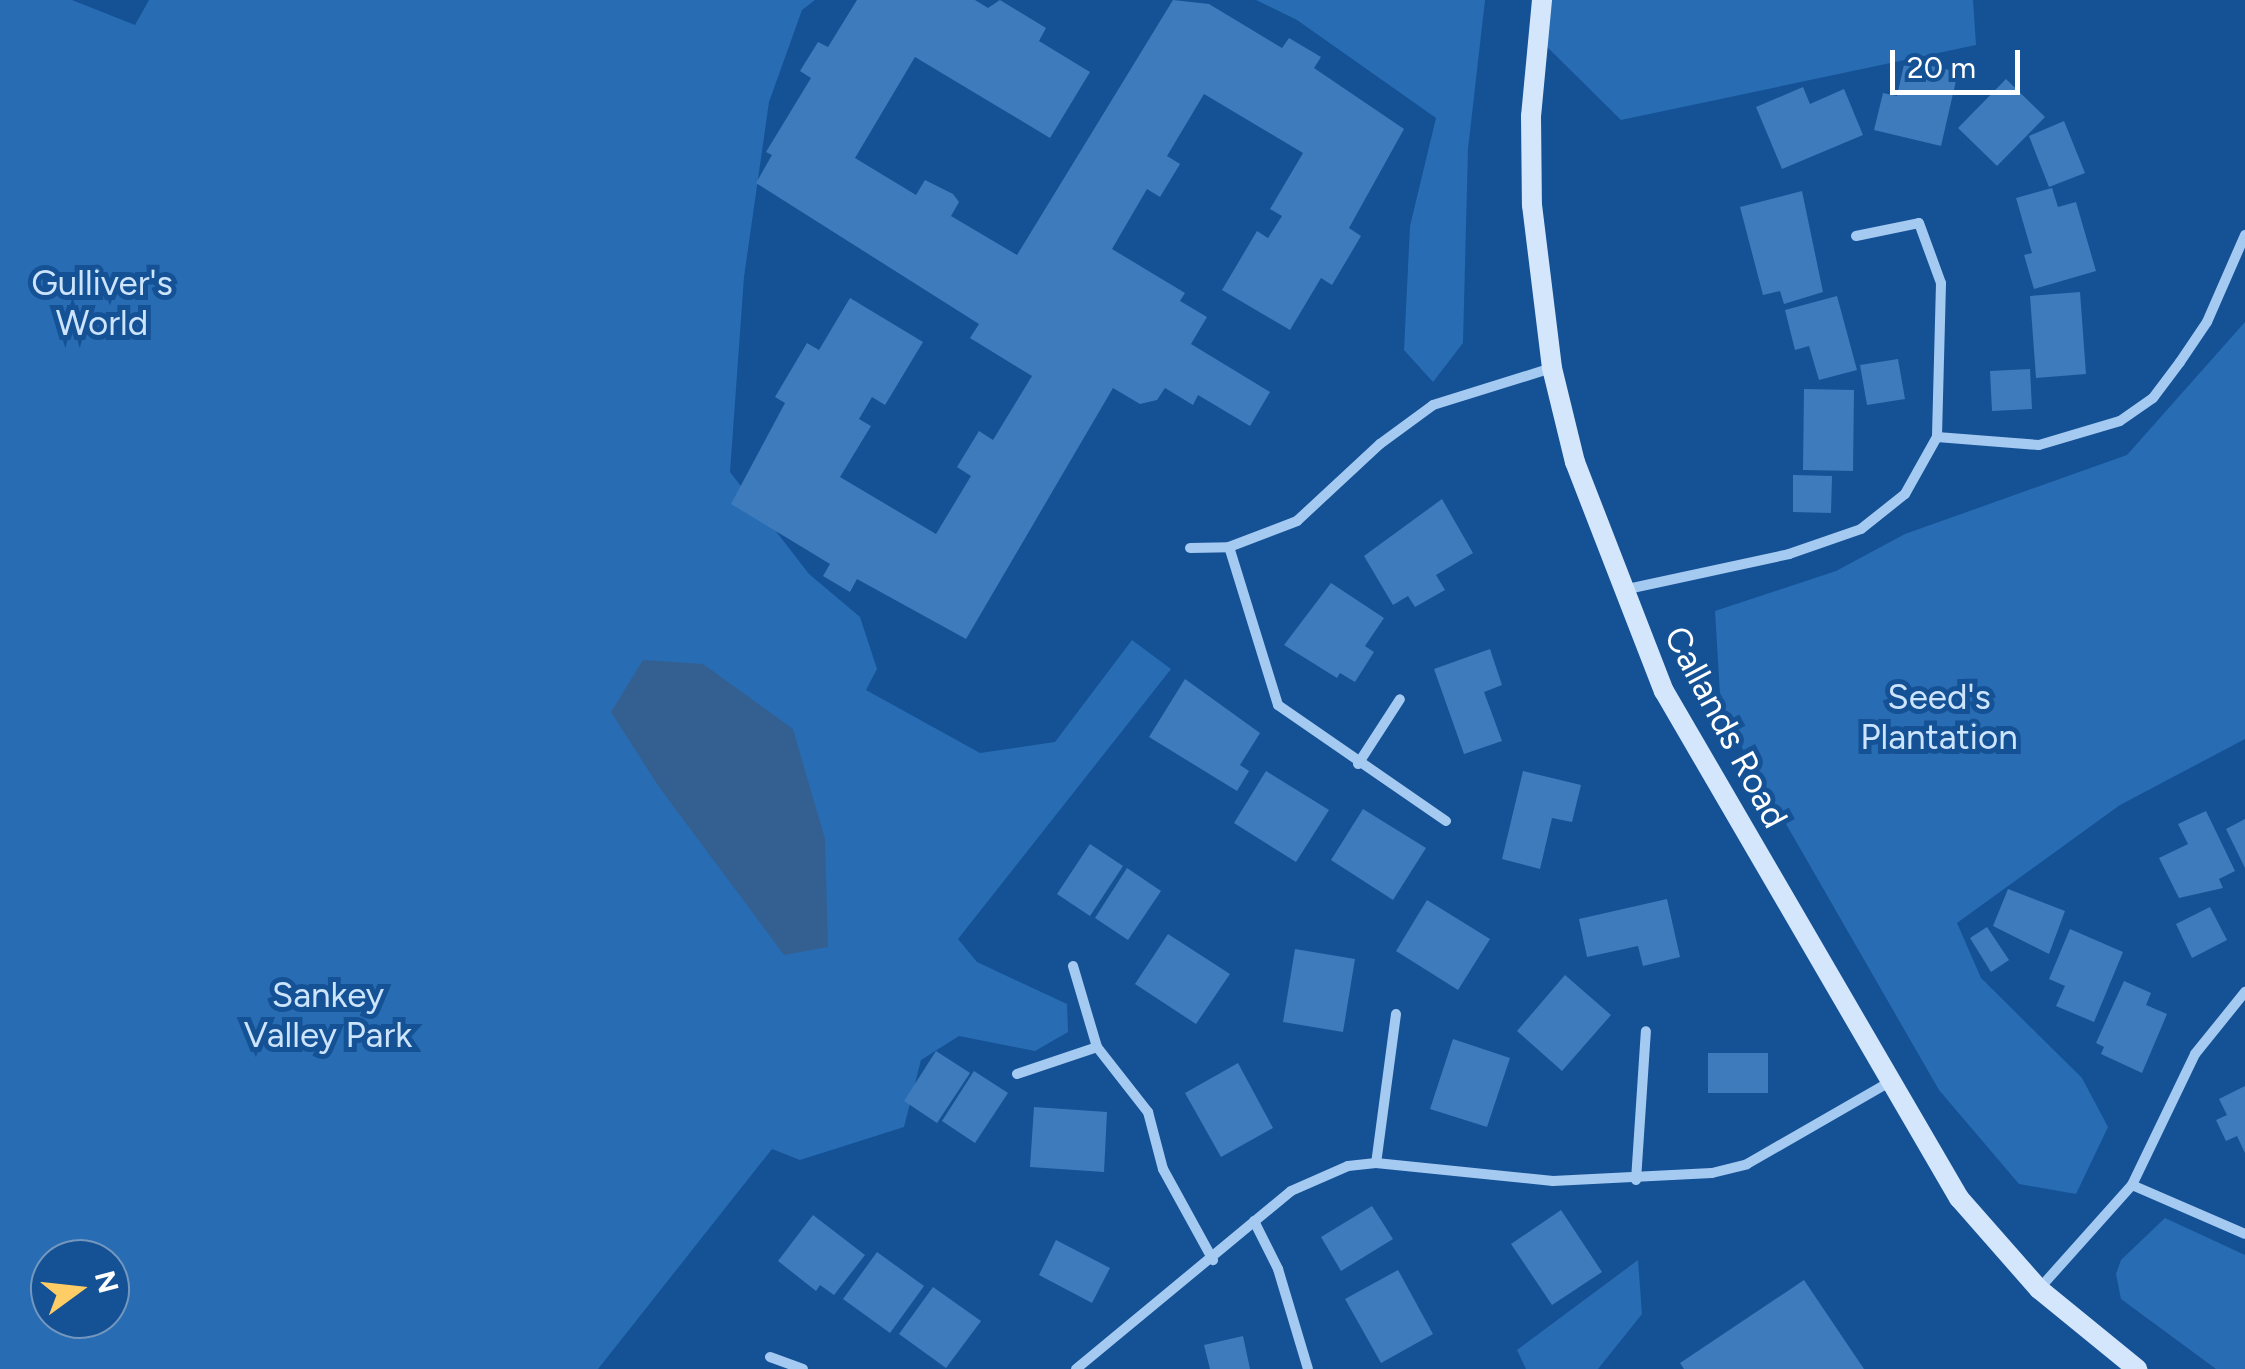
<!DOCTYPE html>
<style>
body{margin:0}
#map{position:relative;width:2245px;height:1369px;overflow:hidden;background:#155195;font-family:Figtree,sans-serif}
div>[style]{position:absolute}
.green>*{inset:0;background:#286cb3}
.water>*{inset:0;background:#346091}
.building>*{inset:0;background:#3d7bbc}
.street>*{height:10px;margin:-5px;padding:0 5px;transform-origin:5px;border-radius:5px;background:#a5caf2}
.secondary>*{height:20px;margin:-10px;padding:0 10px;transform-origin:10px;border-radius:10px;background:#d3e6fc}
span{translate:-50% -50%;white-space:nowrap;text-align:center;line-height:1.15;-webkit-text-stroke:10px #155195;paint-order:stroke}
.park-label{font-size:35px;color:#cce4fc}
.street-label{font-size:35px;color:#fff}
.north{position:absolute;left:30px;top:1239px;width:100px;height:100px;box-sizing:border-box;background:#155195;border:2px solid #7397bf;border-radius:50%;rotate:75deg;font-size:28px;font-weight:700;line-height:40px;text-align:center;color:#fff}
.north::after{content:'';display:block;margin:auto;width:35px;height:45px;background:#ffcd65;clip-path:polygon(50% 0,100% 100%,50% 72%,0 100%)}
.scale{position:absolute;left:1890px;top:50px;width:130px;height:45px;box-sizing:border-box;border:5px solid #fff;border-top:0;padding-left:12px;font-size:30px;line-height:35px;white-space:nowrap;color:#fff;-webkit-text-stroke:8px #155195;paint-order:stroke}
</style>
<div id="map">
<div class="green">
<i style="clip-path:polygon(evenodd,0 0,72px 0,135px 25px,149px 0,815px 0,802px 10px,769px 102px,744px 277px,730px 472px,809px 574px,860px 617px,877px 669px,866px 690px,980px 753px,1055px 742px,1132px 640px,1171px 669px,958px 939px,977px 962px,1067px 1004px,1068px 1032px,1035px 1051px,959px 1036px,921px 1060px,904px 1127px,800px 1160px,772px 1149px,598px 1369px,0 1369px,0 0,50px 1259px,110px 1259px,110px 1319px,50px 1319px,50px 1259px)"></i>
<i style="clip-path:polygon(1256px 0,1485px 0,1468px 149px,1463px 343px,1433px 382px,1404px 350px,1410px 226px,1436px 118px,1297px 20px)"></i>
<i style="clip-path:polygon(1542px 0,1973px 0,1976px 45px,1621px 120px,1536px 36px)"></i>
<i style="clip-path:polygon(2245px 322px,2245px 739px,2120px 805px,1957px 923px,1981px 978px,2082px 1078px,2108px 1127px,2076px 1194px,2019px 1184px,1939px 1090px,1721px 711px,1715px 611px,1836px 571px,1905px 534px,2127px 455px)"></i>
<i style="clip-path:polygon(2165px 1218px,2245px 1255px,2245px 1369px,2216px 1369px,2121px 1299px,2116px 1274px,2121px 1260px)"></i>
<i style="clip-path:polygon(1638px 1260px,1642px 1314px,1598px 1369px,1526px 1369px,1517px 1350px)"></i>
</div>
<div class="water">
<i style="clip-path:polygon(643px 660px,703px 664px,793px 729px,825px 839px,828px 947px,784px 955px,659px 787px,611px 712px)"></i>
</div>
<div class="building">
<i style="clip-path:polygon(857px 0,975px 0,988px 8px,1000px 0,1046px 28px,1039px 41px,1090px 72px,1050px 138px,915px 57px,855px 158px,916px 195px,925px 180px,953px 194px,959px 202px,951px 216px,1017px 255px,1173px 0,1209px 4px,1282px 48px,1289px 38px,1321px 57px,1314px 68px,1404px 129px,1349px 228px,1361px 236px,1332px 285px,1321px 278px,1290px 330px,1222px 290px,1257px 231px,1268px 238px,1282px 216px,1270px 209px,1303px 153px,1204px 94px,1167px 156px,1180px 164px,1160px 197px,1147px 189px,1112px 249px,1185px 293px,1180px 301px,1207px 317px,1191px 344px,1270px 392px,1250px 426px,1198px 395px,1193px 405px,1165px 388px,1157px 400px,1140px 404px,1113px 388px,966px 639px,857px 579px,850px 592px,823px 576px,830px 564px,731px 504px,785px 403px,775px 397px,807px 343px,819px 350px,850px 298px,923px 342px,885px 405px,872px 397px,859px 419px,871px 426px,840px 477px,936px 534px,971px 476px,957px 467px,979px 431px,993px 440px,1032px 376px,970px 338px,979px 324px,756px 183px,772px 155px,766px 152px,811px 78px,800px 71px,818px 42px,828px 47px)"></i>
<i style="clip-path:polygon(1905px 60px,1958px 72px,1941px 146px,1874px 130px,1883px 93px,1897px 96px)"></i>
<i style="clip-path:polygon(2006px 79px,2045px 117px,1997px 166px,1958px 128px)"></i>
<i style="clip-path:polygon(1803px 87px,1810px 104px,1844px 89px,1863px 135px,1782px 169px,1756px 107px)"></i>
<i style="clip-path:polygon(2064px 121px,2085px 173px,2049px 187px,2029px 136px)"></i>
<i style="clip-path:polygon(2052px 188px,2058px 207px,2076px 202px,2096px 271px,2034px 289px,2024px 255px,2032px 253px,2016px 198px)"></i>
<i style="clip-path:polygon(1802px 191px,1823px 292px,1784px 304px,1780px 291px,1763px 295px,1740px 207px)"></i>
<i style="clip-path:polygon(2080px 292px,2086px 374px,2036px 378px,2030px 296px)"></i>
<i style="clip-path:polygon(1837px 296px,1857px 370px,1819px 380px,1809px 346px,1795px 350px,1785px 310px)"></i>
<i style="clip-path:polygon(1898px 359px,1905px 399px,1867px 405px,1860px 365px)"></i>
<i style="clip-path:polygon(2030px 369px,2032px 409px,1992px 411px,1990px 371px)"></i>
<i style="clip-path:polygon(1804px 389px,1854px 390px,1853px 471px,1803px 470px)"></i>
<i style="clip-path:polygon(1793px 475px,1832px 476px,1831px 513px,1793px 512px)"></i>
<i style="clip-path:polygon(1442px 499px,1473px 553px,1436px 575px,1445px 590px,1415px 607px,1408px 596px,1393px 605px,1364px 556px)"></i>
<i style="clip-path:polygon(1331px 583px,1384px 618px,1365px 646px,1374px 652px,1355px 682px,1340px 673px,1337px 678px,1284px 645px)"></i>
<i style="clip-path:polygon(1490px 649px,1502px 685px,1484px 692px,1502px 741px,1464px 754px,1434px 669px)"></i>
<i style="clip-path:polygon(1185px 679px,1260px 733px,1240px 765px,1249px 771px,1237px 791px,1149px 737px)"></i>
<i style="clip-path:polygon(1266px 771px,1329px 810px,1296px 862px,1234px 823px)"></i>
<i style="clip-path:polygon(1523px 771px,1581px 785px,1572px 822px,1552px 818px,1540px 869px,1502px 859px)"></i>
<i style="clip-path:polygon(1363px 809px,1426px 848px,1393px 900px,1331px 860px)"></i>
<i style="clip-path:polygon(2206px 811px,2235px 871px,2219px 879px,2223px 888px,2179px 898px,2159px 858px,2188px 844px,2178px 824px)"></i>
<i style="clip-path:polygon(2245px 819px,2245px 868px,2226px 829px)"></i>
<i style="clip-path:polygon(1090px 844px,1123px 866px,1090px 916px,1057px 894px)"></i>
<i style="clip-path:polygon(1127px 868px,1161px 891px,1128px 940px,1095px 918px)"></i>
<i style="clip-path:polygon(2008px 889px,2065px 911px,2049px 954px,1993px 926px)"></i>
<i style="clip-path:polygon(1667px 899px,1680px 957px,1643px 966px,1638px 946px,1587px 957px,1579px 919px)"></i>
<i style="clip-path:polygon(1427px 900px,1490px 939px,1458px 990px,1396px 951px)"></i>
<i style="clip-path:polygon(2210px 907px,2227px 940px,2192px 958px,2176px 924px)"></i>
<i style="clip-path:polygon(1987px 927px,2009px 960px,1991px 972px,1970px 938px)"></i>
<i style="clip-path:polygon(2070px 929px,2123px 952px,2094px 1022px,2056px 1006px,2065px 986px,2049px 979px)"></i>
<i style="clip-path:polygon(1168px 934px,1230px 974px,1196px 1024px,1135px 984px)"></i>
<i style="clip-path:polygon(1295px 949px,1355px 959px,1343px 1032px,1283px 1022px)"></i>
<i style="clip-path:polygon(1565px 975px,1611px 1015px,1562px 1071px,1517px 1031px)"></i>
<i style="clip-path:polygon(2124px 981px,2151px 993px,2146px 1005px,2167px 1014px,2142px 1073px,2101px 1054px,2104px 1047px,2096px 1043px)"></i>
<i style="clip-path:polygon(1453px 1039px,1510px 1058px,1487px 1127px,1430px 1109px)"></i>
<i style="clip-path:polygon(936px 1051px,970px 1073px,937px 1123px,904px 1101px)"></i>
<i style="clip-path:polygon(1708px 1053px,1768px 1053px,1768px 1093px,1708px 1093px)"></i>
<i style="clip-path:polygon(1238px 1063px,1273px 1128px,1221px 1157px,1185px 1093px)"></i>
<i style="clip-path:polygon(974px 1071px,1008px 1093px,975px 1143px,942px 1121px)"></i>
<i style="clip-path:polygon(2245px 1086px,2245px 1153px,2237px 1136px,2226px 1141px,2216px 1120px,2227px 1115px,2219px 1099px)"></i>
<i style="clip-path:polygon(1034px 1107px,1107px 1112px,1104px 1172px,1030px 1167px)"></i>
<i style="clip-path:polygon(1372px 1206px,1393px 1239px,1341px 1271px,1321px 1237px)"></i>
<i style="clip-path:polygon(1561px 1210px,1602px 1272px,1552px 1305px,1511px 1244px)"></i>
<i style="clip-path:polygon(813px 1215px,865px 1255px,834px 1295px,820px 1285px,816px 1291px,778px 1261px)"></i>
<i style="clip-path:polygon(1056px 1240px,1110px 1268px,1092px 1303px,1039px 1275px)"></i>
<i style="clip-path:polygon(877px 1252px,924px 1286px,890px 1333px,843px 1299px)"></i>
<i style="clip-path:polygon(1398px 1270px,1433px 1334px,1381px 1363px,1345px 1299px)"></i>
<i style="clip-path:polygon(1804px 1280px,1864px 1369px,1684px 1369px,1680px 1363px)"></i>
<i style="clip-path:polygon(933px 1287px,981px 1321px,946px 1368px,899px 1334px)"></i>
<i style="clip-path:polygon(1243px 1336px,1250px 1369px,1210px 1369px,1204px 1345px)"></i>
</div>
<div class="street">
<i style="left:1856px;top:236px;width:64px;rotate:-11.7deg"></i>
<i style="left:1919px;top:223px;width:64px;rotate:69.9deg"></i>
<i style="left:1941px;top:283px;width:154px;rotate:91.5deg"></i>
<i style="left:1190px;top:548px;width:39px;rotate:-1deg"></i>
<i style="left:1623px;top:590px;width:170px;rotate:-12.2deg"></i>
<i style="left:1789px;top:554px;width:76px;rotate:-19.1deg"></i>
<i style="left:1861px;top:529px;width:56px;rotate:-38.5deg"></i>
<i style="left:1905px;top:494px;width:65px;rotate:-60.7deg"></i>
<i style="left:1937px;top:437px;width:102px;rotate:4.5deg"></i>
<i style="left:2039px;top:445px;width:84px;rotate:-16.5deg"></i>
<i style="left:2120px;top:421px;width:40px;rotate:-34.9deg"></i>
<i style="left:2153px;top:398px;width:45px;rotate:-53.1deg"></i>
<i style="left:2180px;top:362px;width:48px;rotate:-56deg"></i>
<i style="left:2207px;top:322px;width:95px;rotate:-66.4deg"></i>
<i style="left:1358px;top:764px;width:77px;rotate:-57.1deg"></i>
<i style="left:1446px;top:821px;width:204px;rotate:-145.4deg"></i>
<i style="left:1278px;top:705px;width:165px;rotate:-107.2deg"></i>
<i style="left:1229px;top:547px;width:73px;rotate:-20.9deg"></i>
<i style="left:1297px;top:521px;width:113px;rotate:-42.9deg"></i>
<i style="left:1380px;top:444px;width:66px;rotate:-36.3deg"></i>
<i style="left:1433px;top:405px;width:125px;rotate:-17.3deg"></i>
<i style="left:1073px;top:966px;width:84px;rotate:73.5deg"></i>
<i style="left:1097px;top:1047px;width:83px;rotate:51.9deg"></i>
<i style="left:1148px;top:1112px;width:59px;rotate:75.3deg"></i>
<i style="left:1163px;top:1169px;width:104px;rotate:61.2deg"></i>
<i style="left:1396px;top:1014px;width:150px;rotate:97.6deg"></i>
<i style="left:1376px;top:1163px;width:178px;rotate:5.8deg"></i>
<i style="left:1553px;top:1181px;width:159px;rotate:-2.9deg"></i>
<i style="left:1712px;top:1173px;width:36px;rotate:-14deg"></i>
<i style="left:1747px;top:1164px;width:163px;rotate:-29.9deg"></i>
<i style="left:1017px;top:1074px;width:84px;rotate:-18.6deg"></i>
<i style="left:1636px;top:1180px;width:149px;rotate:-86.2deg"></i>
<i style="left:2132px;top:1185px;width:123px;rotate:23.4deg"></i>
<i style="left:1254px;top:1221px;width:54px;rotate:63.4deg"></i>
<i style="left:1278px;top:1269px;width:104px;rotate:73.3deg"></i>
<i style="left:2039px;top:1289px;width:140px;rotate:-48.2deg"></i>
<i style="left:2132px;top:1185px;width:145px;rotate:-64.3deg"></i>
<i style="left:2195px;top:1054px;width:80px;rotate:-51.1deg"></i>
<i style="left:770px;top:1357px;width:35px;rotate:20deg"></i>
<i style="left:1076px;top:1369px;width:279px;rotate:-39.6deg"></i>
<i style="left:1291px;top:1191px;width:62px;rotate:-23.7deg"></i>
<i style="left:1348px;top:1166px;width:28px;rotate:-6deg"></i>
</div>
<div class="secondary">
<i style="left:1542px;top:0;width:117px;rotate:95.4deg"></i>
<i style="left:1531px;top:116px;width:89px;rotate:89.4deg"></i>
<i style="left:1532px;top:205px;width:164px;rotate:83deg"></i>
<i style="left:1552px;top:368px;width:97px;rotate:76.3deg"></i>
<i style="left:1575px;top:462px;width:246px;rotate:68.8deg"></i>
<i style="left:1664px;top:691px;width:587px;rotate:59.81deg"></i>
<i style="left:1959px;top:1198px;width:121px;rotate:48.7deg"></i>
<i style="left:2039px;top:1289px;width:127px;rotate:39.2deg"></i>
</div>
<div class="park-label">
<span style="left:102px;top:303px">Gulliver's<br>World</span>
<span style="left:1939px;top:717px">Seed's<br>Plantation</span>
<span style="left:328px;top:1015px">Sankey<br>Valley Park</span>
</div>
<div class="street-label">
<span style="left:1726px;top:727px;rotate:62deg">Callands Road</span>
</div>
<div class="north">N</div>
<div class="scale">20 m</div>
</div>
